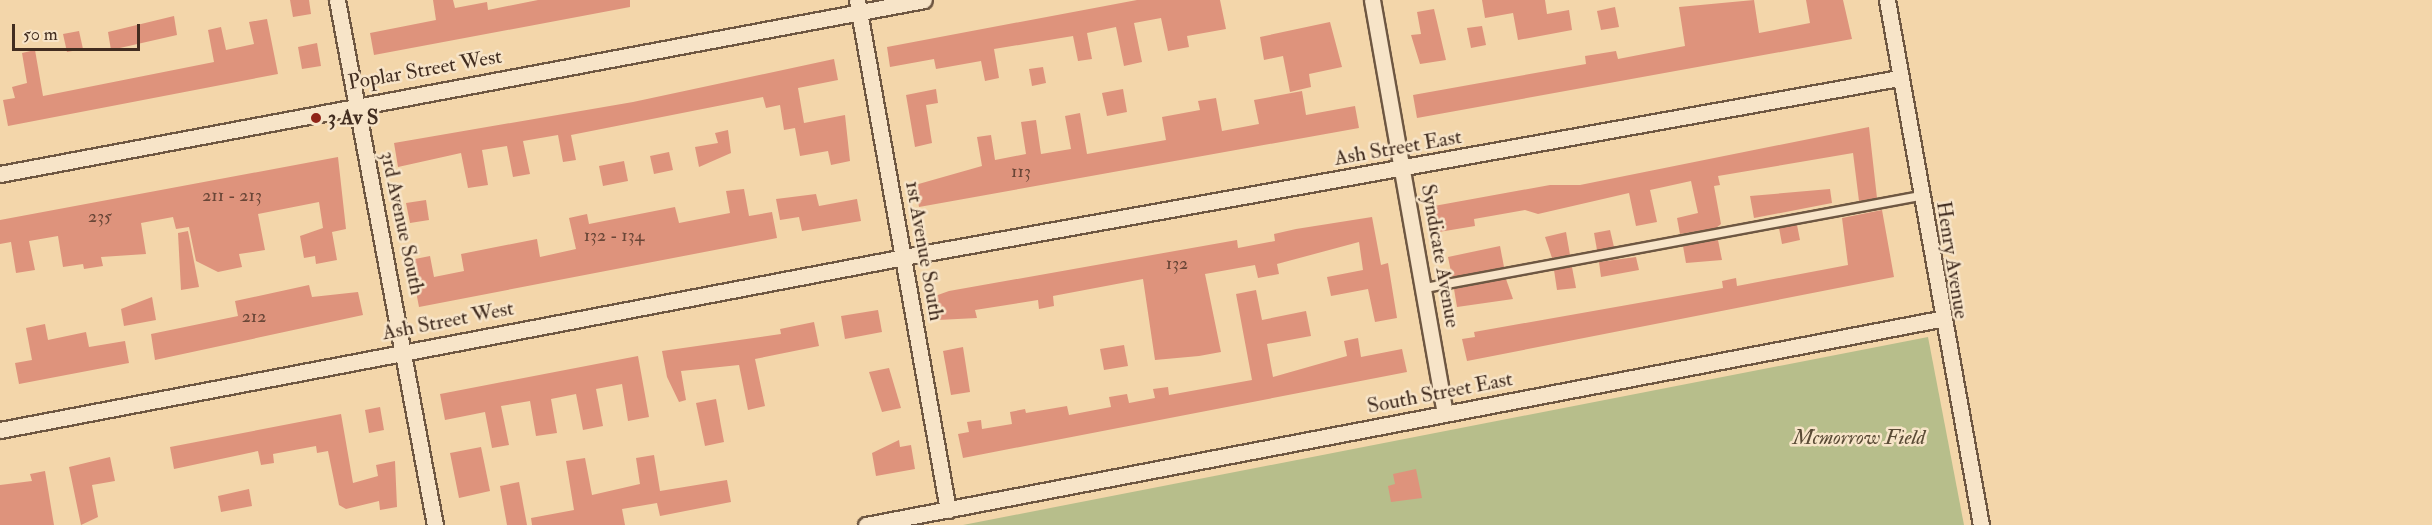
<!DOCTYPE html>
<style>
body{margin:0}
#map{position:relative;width:2432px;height:525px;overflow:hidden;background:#f3d6aa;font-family:"IM FELL Double Pica",serif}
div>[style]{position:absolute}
.green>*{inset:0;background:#b7be8b}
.building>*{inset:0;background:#de937c}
.roads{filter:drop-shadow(2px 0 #6e5742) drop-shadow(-2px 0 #6e5742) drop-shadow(0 2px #6e5742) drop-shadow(0 -2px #6e5742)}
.lane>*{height:8px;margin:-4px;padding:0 4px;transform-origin:4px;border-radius:4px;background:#f7e4c8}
.street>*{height:15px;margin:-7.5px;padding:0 7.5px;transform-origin:7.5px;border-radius:7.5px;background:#f7e4c8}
.dots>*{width:16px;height:16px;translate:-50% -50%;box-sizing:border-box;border:3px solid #f7e4c8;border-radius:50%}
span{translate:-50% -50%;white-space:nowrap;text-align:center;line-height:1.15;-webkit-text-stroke:5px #f7e4c8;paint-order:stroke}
.number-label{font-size:18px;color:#694637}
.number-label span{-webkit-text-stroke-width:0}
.street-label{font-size:21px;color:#422d20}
.poi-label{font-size:21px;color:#422d20;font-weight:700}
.left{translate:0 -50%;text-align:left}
.park-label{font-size:21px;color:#594a35;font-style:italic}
.scale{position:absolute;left:12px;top:24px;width:128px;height:27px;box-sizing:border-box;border:3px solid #422d20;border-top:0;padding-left:8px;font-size:18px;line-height:21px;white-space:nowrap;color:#422d20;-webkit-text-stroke:4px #f7e4c8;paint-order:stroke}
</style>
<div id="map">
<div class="green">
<i style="clip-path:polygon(1928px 337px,1964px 525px,963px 525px)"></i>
</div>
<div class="building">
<i style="clip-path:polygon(290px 0,309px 0,311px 14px,293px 17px)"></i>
<i style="clip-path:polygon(433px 0,453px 0,455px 8px,487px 2px,488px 10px,538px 0,630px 0,630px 7px,374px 55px,370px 33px,436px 20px)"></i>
<i style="clip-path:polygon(1137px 0,1220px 0,1226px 29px,1187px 36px,1189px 47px,1168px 51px,1161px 18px,1134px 23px,1142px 62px,1124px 66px,1116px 27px,1087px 33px,1092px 59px,1078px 61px,1073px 36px,994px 49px,999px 78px,985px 81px,981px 61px,936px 69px,934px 59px,890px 67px,887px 47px)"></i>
<i style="clip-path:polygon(1482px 0,1545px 0,1547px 14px,1569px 10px,1572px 30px,1518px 40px,1513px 13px,1485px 18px)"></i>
<i style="clip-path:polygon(1754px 0,1759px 33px,1810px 23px,1806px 0,1843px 0,1852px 39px,1417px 118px,1413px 95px,1586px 64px,1585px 56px,1616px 51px,1618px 59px,1685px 46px,1679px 7px)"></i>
<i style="clip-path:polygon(1615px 7px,1619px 27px,1601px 30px,1597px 11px)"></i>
<i style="clip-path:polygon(1434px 9px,1446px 60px,1420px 64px,1411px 35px,1421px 34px,1417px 12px)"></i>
<i style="clip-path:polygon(174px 16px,177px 35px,111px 50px,108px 32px)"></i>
<i style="clip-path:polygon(267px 19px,278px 74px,8px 126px,3px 100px,15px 98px,12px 87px,27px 83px,22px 53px,35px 50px,43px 96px,214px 62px,208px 30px,221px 27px,226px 50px,254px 44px,249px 22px)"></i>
<i style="clip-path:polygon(1330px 22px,1342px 67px,1309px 74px,1311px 87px,1290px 92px,1283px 56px,1264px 60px,1260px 37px)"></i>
<i style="clip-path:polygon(1482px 26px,1486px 45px,1471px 48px,1467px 28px)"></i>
<i style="clip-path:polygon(79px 31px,83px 49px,67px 52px,63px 34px)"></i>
<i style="clip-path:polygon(317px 43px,321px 66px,302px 69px,298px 47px)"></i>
<i style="clip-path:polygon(834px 59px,838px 80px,798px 88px,804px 123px,845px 115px,850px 161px,831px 165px,828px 151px,800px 156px,795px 128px,784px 130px,780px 105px,766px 108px,763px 97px,571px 135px,576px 160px,563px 162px,558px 135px,523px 141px,530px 174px,513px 177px,507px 146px,482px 150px,488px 185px,468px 188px,461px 153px,398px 167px,394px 143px,633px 102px)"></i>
<i style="clip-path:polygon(1043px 67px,1046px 83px,1032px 86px,1029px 69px)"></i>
<i style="clip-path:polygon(936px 89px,938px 103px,926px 105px,932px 143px,915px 147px,906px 95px)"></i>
<i style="clip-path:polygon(1123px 89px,1127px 112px,1107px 116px,1102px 93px)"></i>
<i style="clip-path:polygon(1302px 91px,1306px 115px,1355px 106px,1359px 128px,919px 207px,915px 185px,982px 166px,977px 137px,991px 135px,995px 160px,1026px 154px,1021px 122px,1036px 120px,1041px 154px,1071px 149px,1065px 116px,1080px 113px,1087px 154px,1166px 140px,1162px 117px,1200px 110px,1198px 101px,1216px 98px,1222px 131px,1259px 124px,1254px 100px)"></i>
<i style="clip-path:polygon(1869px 127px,1877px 198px,1859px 201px,1853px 153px,1718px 176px,1720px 185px,1714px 186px,1721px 224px,1716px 228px,1680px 234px,1677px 218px,1698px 213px,1691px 181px,1650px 190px,1657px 222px,1636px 226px,1629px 193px,1538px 214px,1525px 210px,1474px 219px,1475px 226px,1439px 232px,1434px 206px,1550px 185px,1580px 185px)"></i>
<i style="clip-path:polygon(728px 130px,731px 153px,699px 167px,695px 147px,718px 143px,715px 133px)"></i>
<i style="clip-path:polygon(669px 152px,673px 170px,654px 174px,650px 156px)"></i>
<i style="clip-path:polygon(338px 157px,346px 229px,332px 232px,337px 260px,316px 264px,315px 256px,304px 258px,300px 236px,323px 228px,319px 202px,258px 214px,265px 250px,239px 254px,242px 267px,218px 272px,196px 261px,189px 227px,176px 229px,173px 217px,141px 223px,146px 254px,101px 257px,103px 266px,84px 269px,83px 264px,63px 267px,58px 236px,29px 241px,35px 270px,16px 273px,11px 242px,0 244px,0 220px)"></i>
<i style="clip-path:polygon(624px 161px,628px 181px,603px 186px,599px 166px)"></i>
<i style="clip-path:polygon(744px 189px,749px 216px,772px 212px,777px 238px,419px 307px,410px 260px,430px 256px,434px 277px,464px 271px,461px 254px,491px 248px,537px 239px,540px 257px,576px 249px,569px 218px,587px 214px,589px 224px,675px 207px,679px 223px,730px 213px,726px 191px)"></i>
<i style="clip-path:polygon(1830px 189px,1832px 203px,1754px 218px,1750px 196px)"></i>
<i style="clip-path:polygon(816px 194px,819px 206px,857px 199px,861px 221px,802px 231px,799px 217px,780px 220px,776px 199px)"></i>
<i style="clip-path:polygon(426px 200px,429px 220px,410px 223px,406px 203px)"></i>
<i style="clip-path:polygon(1882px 210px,1894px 277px,1467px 361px,1462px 339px,1475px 337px,1474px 332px,1723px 288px,1722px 281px,1736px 278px,1737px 286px,1848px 265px,1842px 218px)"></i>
<i style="clip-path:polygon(1372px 217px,1381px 265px,1388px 263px,1397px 318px,1375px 322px,1368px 289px,1331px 296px,1327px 277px,1363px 270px,1359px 242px,1277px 264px,1279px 274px,1258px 278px,1255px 265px,1205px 274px,1221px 352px,1199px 356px,1155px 360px,1143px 279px,1053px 296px,1054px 306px,1039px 309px,1038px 300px,975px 310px,977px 318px,938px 320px,935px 296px,949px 291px,1237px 240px,1238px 248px,1275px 241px,1274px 234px,1296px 229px)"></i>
<i style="clip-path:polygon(1797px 225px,1800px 240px,1782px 244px,1779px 228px)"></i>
<i style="clip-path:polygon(1610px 230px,1614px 247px,1597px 250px,1594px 233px)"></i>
<i style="clip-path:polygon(188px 231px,199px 287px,181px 290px,178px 233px)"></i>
<i style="clip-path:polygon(1566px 232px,1570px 255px,1552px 258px,1545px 237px)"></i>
<i style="clip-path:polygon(1718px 240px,1722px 260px,1686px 263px,1683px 246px)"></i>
<i style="clip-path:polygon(1500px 246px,1504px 267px,1452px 277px,1448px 257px)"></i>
<i style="clip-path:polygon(1636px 257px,1639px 270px,1601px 277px,1599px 262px)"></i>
<i style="clip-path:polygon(1572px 267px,1576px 288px,1557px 290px,1554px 270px)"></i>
<i style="clip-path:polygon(1506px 279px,1513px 299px,1457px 307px,1454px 289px)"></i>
<i style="clip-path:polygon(309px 285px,312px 297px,358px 292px,363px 315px,155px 360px,151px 334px,238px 316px,235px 301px)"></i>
<i style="clip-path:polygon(1256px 290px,1262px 320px,1306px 311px,1311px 336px,1267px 344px,1273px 377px,1347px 356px,1344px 341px,1358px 338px,1361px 357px,1402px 349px,1407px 372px,963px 458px,958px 434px,969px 432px,967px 422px,981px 420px,982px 429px,1012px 424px,1010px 412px,1025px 409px,1026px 413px,1067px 406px,1069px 415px,1111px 407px,1109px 397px,1127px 394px,1129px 403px,1155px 398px,1153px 389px,1168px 387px,1169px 395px,1252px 380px,1236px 294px)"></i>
<i style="clip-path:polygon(152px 297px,156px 320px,124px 326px,121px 309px)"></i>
<i style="clip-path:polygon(878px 310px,882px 332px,845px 339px,841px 316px)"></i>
<i style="clip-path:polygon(814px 322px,819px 346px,755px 359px,765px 406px,748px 410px,739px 365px,681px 371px,686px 400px,679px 402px,667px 377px,662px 351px,781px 334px,780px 329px)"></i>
<i style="clip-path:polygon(45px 324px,48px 340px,86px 332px,89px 347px,125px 341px,129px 363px,19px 384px,15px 363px,32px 360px,26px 328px)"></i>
<i style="clip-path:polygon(1124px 345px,1128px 366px,1104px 370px,1100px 349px)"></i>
<i style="clip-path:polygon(963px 347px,970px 392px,951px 395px,943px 351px)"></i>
<i style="clip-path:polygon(638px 356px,649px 417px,628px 421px,622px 384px,596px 389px,603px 426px,583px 430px,576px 394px,551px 399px,557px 433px,536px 436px,530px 401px,501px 406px,509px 445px,492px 448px,485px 412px,445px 420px,440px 394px)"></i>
<i style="clip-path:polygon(889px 368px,901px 408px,882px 412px,869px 372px)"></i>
<i style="clip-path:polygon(716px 399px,724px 442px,705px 446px,696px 403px)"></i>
<i style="clip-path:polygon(380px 407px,384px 430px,369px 433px,365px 410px)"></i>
<i style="clip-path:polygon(341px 414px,353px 483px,378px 476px,376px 465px,395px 461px,397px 507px,380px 510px,379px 501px,346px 509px,339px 505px,328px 451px,317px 453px,316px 446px,273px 454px,274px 463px,261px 465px,258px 451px,174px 469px,170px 447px)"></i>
<i style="clip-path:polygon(899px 440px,900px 447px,911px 445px,915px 469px,876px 476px,872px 453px)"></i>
<i style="clip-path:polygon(481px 447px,490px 491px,459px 498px,450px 453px)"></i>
<i style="clip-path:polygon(654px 455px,660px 491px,727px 480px,731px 502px,660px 516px,657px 503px,622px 509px,625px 525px,532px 525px,531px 518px,574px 510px,566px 461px,585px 458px,592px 495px,640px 484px,636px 458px)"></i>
<i style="clip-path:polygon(110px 457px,115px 481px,92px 485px,98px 517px,81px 525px,69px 467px)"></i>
<i style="clip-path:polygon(1416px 469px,1422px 498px,1391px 502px,1388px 486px,1395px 484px,1393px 474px)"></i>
<i style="clip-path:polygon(45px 471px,54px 525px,0 525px,0 485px,32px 481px,30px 474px)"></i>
<i style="clip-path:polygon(519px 482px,527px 525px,507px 525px,500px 486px)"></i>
<i style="clip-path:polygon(249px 489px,252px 506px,221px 512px,218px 496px)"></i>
</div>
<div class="roads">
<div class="lane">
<i style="left:1425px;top:288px;width:503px;rotate:-10.53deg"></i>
</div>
<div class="street">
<i style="left:337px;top:0;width:534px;rotate:79.43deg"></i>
<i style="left:857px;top:0;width:518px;rotate:79.88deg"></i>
<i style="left:1372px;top:0;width:419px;rotate:80deg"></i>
<i style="left:1887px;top:0;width:533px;rotate:79.85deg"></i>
<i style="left:0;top:174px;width:940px;rotate:-10.66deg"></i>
<i style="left:0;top:430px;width:920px;rotate:-10.83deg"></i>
<i style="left:904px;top:257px;width:1011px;rotate:-10.2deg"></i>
<i style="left:866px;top:525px;width:1094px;rotate:-10.86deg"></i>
</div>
</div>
<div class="dots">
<i style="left:316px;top:118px;background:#8f2418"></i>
</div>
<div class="number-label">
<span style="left:1021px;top:172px">113</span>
<span style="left:232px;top:196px">211 - 213</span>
<span style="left:100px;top:217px">235</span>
<span style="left:614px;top:236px">132 - 134</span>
<span style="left:1177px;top:264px">132</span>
<span style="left:254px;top:317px">212</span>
</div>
<div class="street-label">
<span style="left:425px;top:70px;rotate:-10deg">Poplar Street West</span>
<span style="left:1398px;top:148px;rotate:-10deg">Ash Street East</span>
<span style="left:402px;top:223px;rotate:78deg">3rd Avenue South</span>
<span style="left:924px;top:251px;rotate:80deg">1st Avenue South</span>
<span style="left:1440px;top:256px;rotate:80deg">Syndicate Avenue</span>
<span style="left:1952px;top:260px;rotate:81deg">Henry Avenue</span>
<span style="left:448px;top:321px;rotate:-11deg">Ash Street West</span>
<span style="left:1440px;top:393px;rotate:-11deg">South Street East</span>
</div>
<div class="poi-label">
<span class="left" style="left:328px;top:118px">3 Av S</span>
</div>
<div class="park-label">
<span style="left:1859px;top:438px">Mcmorrow Field</span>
</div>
<div class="scale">50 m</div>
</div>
